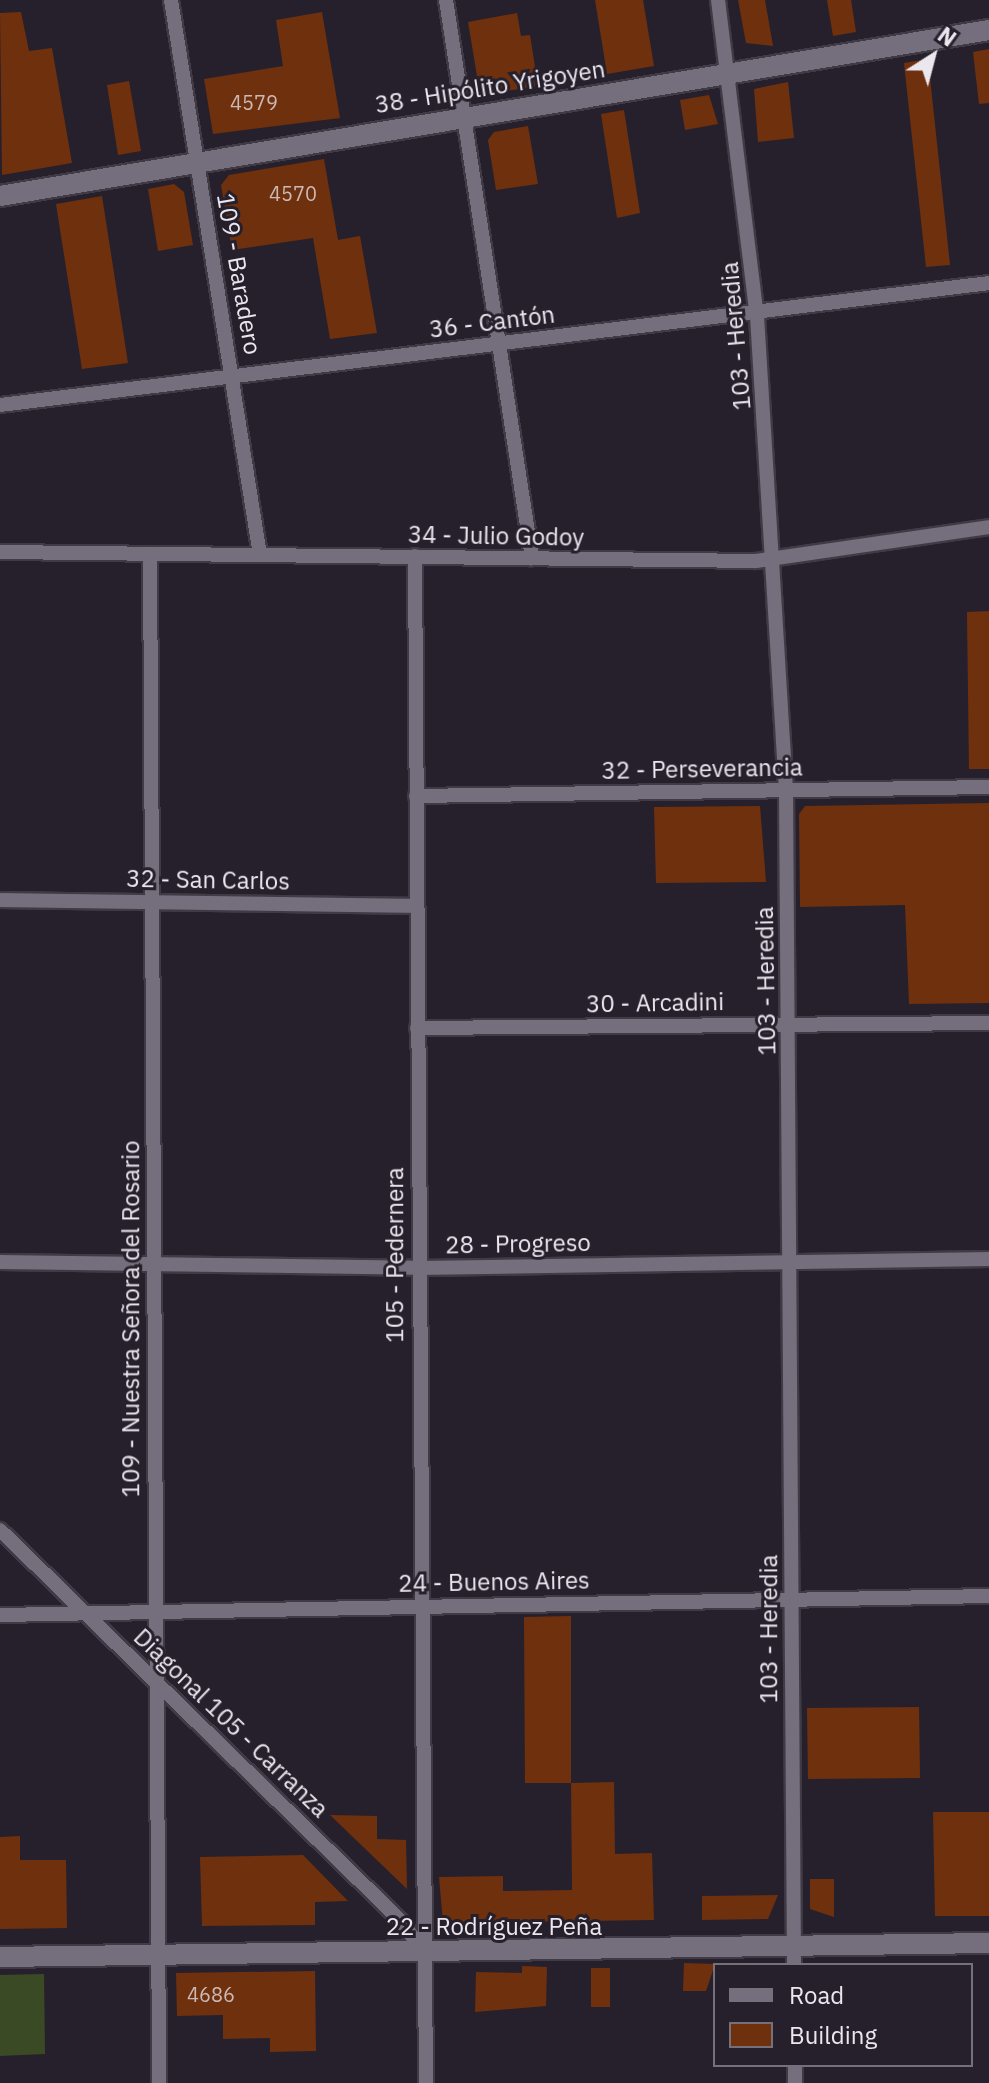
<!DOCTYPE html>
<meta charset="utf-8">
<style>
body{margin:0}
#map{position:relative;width:989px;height:2083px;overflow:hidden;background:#26202c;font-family:"IBM Plex Sans",sans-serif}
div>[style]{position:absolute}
.green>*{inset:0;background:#3a4a24}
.building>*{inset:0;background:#6f300d}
.roads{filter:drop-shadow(2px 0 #3f3a44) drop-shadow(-2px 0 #3f3a44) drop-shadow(0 2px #3f3a44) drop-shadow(0 -2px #3f3a44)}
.street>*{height:14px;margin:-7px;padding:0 7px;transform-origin:7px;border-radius:7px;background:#756e7c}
.secondary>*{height:20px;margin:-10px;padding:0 10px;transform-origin:10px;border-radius:10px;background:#756e7c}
span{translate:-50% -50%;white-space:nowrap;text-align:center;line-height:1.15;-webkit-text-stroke:6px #26202c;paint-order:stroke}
.number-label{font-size:20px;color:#ccb9b6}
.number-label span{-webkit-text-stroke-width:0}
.street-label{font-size:24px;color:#ebe7ef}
.legend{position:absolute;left:713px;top:1963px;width:260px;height:104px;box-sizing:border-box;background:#26202c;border:2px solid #75707a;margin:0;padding:10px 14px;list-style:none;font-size:24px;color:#ebe7ef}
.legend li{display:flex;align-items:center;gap:16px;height:40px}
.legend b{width:40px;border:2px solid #75707a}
.north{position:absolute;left:893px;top:16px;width:80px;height:80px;-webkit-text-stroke:6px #26202c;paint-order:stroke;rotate:36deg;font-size:22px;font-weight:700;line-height:32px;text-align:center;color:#ebe7ef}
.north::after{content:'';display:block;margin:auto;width:28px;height:36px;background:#ebe7ef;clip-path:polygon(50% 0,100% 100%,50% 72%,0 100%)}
</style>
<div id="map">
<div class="green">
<i style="clip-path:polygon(44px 1974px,45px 2054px,0 2056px,0 1975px)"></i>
</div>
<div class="building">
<i style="clip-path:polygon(595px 0,643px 0,654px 66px,607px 74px)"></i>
<i style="clip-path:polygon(738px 0,765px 0,773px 46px,746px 43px)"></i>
<i style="clip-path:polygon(827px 0,851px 0,856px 32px,833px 36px)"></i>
<i style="clip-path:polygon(21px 12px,29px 51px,52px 48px,72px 163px,2px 175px,0 13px)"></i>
<i style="clip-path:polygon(322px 12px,340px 118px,213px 134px,204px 79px,283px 66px,276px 20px)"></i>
<i style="clip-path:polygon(517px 13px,521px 36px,530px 35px,538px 86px,488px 94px,479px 88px,468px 22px)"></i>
<i style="clip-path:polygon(989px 49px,989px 103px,979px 104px,973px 52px)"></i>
<i style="clip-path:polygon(928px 59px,950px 265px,926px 267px,904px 63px)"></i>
<i style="clip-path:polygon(129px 81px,141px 151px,118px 155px,107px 85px)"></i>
<i style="clip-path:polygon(788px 82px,794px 138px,758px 142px,754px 89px)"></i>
<i style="clip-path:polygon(709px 95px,718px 124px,685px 130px,680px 100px)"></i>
<i style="clip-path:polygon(624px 110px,640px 213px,617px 218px,601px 114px)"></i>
<i style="clip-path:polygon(528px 126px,538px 184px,496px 190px,488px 140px,494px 132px)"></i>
<i style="clip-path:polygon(324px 159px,338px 240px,360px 236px,377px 333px,330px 339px,313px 238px,232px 250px,221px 185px,229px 175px)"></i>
<i style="clip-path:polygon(174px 184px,184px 192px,193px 245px,158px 251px,148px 189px)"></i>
<i style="clip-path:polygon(102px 196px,128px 363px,82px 369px,56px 204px)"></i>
<i style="clip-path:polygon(989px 611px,989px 769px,969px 769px,967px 612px)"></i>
<i style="clip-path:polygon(989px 803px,989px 1003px,909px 1004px,905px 905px,800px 907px,799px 814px,805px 806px)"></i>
<i style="clip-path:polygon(760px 806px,766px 882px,656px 883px,654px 807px)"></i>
<i style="clip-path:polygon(571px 1616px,571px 1783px,525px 1783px,524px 1617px)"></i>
<i style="clip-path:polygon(919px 1707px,920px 1778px,808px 1779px,807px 1708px)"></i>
<i style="clip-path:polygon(614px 1782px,615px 1854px,652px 1853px,654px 1920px,443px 1923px,439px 1877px,503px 1876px,503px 1891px,572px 1890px,571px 1783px)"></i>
<i style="clip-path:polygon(933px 1812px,989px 1812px,989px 1916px,935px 1916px)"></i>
<i style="clip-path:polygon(330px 1815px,377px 1816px,377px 1839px,406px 1840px,407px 1889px)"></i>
<i style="clip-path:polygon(20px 1836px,20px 1860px,66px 1860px,67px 1928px,0 1929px,0 1837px)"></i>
<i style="clip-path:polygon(303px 1855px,348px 1901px,315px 1902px,315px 1925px,202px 1926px,200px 1857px)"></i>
<i style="clip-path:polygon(810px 1879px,834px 1879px,834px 1917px,810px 1909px)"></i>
<i style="clip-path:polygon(778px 1895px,768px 1919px,702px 1920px,702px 1896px)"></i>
<i style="clip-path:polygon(684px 1963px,715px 1964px,706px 1991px,683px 1991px)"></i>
<i style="clip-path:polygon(522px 1966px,547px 1967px,546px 2006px,475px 2012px,476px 1972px,522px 1973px)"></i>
<i style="clip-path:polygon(591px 1968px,610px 1968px,610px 2007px,591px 2007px)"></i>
<i style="clip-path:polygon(315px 1971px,316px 2051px,270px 2052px,270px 2038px,223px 2039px,223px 2015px,177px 2016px,176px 1973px)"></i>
</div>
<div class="roads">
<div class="street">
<i style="left:171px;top:0;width:562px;rotate:80.89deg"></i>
<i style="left:446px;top:0;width:565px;rotate:81.24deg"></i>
<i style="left:718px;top:0;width:318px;rotate:83deg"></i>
<i style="left:757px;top:316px;width:475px;rotate:86.5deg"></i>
<i style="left:786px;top:790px;width:1175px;rotate:89.61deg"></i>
<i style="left:0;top:405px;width:996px;rotate:-7.03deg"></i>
<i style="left:0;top:552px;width:756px;rotate:0.68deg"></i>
<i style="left:756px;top:561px;width:235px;rotate:-8.3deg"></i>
<i style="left:150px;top:554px;width:1529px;rotate:89.66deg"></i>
<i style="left:415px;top:556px;width:1527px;rotate:89.59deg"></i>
<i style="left:416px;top:796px;width:573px;rotate:-0.9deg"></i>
<i style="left:0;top:900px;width:414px;rotate:0.8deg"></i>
<i style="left:417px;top:1028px;width:572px;rotate:-0.5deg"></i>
<i style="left:0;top:1262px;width:417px;rotate:0.8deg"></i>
<i style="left:417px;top:1268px;width:572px;rotate:-0.9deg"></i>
<i style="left:0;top:1530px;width:560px;rotate:44.28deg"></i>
<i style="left:401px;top:1921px;width:39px;rotate:54deg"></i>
<i style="left:0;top:1615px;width:989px;rotate:-1.1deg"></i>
<i style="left:795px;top:2065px;width:18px;rotate:90deg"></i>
</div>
<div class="secondary">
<i style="left:0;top:196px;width:1003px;rotate:-9.53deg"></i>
<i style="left:0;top:1957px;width:989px;rotate:-0.81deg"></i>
</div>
</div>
<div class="number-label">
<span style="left:254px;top:102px">4579</span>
<span style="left:293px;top:193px">4570</span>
<span style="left:211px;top:1994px">4686</span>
</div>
<div class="street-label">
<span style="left:490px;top:87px;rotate:-9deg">38 - Hipólito Yrigoyen</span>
<span style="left:239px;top:274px;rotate:80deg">109 - Baradero</span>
<span style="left:492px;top:322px;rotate:-7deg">36 - Cantón</span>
<span style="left:736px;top:336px;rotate:-95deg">103 - Heredia</span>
<span style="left:496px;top:536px;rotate:1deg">34 - Julio Godoy</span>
<span style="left:702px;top:769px;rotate:-1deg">32 - Perseverancia</span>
<span style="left:208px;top:880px;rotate:1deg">32 - San Carlos</span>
<span style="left:766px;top:981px;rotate:-91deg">103 - Heredia</span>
<span style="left:655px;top:1003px;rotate:-1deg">30 - Arcadini</span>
<span style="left:518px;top:1244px;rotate:-1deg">28 - Progreso</span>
<span style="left:395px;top:1255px;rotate:-90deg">105 - Pedernera</span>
<span style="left:131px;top:1319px;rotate:-90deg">109 - Nuestra Señora del Rosario</span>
<span style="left:494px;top:1582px;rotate:-1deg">24 - Buenos Aires</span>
<span style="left:769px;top:1629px;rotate:-90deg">103 - Heredia</span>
<span style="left:231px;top:1723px;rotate:44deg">Diagonal 105 - Carranza</span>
<span style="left:494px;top:1927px">22 - Rodríguez Peña</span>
</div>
<ul class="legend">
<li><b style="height:10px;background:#756e7c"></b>Road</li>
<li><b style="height:22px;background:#6f300d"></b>Building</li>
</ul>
<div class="north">N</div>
</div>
